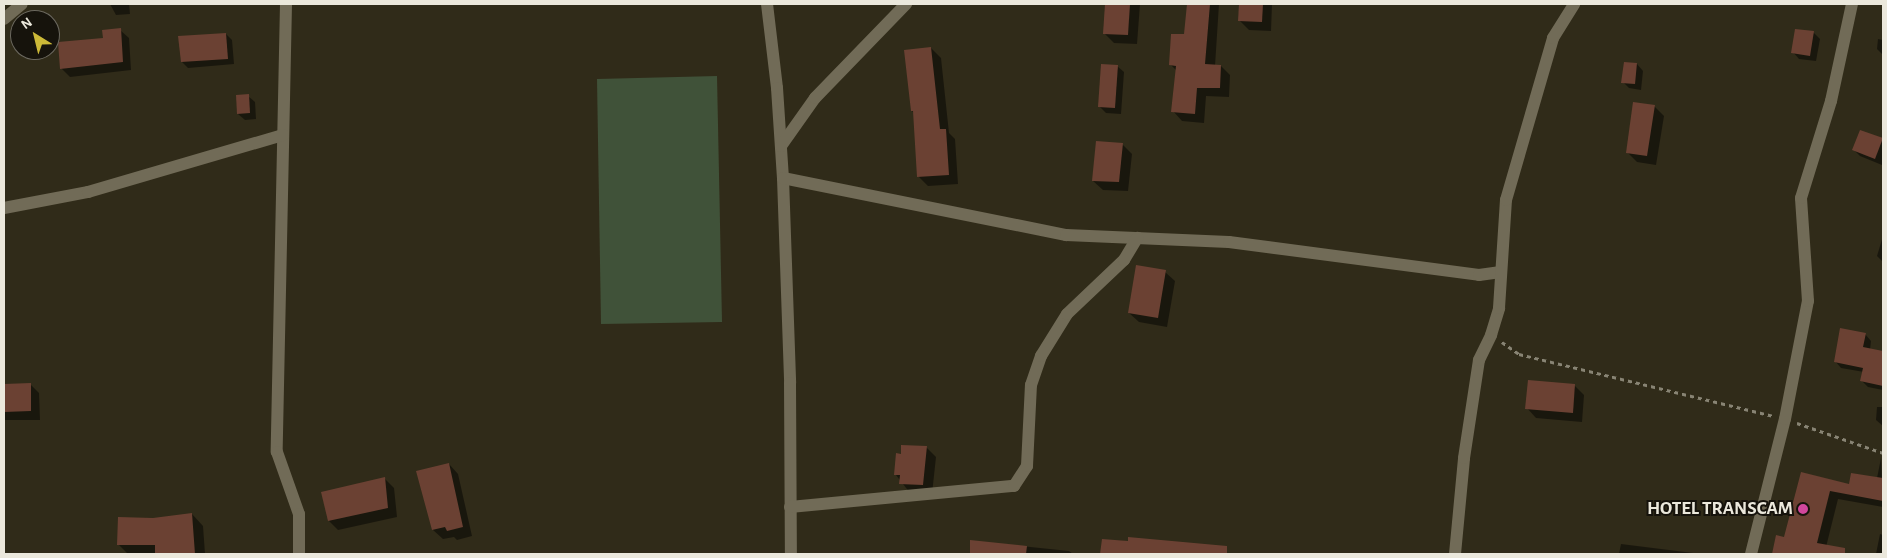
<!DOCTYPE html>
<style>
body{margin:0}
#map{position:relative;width:1887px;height:558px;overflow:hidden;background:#302b19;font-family:"Alegreya Sans",sans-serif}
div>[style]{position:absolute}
.green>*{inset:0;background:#405239}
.shadow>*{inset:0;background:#0007}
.building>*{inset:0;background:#6b4133}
.path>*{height:2.5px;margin-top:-1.25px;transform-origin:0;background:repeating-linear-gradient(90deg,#888474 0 4px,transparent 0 8px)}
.street>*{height:12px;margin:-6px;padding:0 6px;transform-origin:6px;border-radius:6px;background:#716b57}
.dots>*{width:14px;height:14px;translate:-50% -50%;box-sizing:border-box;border:2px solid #16130c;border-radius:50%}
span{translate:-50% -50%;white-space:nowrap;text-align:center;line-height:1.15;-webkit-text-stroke:4px #16130c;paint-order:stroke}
.poi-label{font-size:19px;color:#ebe8dc;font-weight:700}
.right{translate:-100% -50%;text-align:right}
.frame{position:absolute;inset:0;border:5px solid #ebe8dc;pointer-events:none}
.north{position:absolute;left:10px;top:10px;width:50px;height:50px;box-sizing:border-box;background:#16130c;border:1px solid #6b685f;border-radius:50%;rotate:324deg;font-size:14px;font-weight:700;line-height:20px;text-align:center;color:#ebe8dc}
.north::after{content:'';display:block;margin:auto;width:18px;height:22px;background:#ccb938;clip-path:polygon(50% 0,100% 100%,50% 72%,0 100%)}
</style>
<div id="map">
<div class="green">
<i style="clip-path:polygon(717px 76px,722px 322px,601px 324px,597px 79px)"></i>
</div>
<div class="shadow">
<i style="clip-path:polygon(110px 4px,129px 4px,130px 14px,116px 15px)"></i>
<i style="clip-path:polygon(1106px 4px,1140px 4px,1137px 44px,1114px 43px,1104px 33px)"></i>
<i style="clip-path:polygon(1188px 4px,1219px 4px,1215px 66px,1221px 66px,1230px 75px,1229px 97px,1206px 96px,1204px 123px,1182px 121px,1173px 111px,1177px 71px,1171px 65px,1185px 36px)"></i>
<i style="clip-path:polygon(1240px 4px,1272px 4px,1271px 31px,1249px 30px,1240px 21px)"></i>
<i style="clip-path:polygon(120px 30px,129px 38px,131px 70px,70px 77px,61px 68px)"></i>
<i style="clip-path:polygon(1814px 33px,1820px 39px,1816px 61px,1799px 59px,1793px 52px)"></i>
<i style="clip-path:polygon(226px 34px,232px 40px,234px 64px,188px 68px,182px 62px)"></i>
<i style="clip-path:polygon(1878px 39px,1883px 40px,1883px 55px,1877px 49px)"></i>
<i style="clip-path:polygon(931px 48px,941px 58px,949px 133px,955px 139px,958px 184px,928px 186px,918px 176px,915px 114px,912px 111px)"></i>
<i style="clip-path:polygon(1625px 63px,1637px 64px,1643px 71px,1641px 90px,1629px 88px,1623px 82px)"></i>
<i style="clip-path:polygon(1117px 66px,1124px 72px,1121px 114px,1106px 113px,1099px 106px)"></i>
<i style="clip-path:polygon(248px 96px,255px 102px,256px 119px,245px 120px,238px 114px)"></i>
<i style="clip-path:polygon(1654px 106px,1664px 116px,1656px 165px,1637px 162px,1627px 152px)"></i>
<i style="clip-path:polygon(1861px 131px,1883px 140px,1882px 165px,1860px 156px,1854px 150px)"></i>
<i style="clip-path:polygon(1122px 144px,1132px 154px,1128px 191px,1103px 190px,1093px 181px)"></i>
<i style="clip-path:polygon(1883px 236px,1883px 262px,1877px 256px)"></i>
<i style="clip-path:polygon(1165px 272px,1175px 281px,1167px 327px,1139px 322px,1129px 313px)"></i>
<i style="clip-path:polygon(1865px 334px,1871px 341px,1870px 350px,1883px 352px,1883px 390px,1868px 387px,1862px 381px,1864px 372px,1841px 368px,1835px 361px)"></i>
<i style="clip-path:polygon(30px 384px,39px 393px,40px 420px,4px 420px,4px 385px)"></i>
<i style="clip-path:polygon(1575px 386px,1584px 395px,1582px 422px,1536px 418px,1527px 408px)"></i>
<i style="clip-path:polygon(1877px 407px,1883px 407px,1883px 426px,1876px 420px)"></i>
<i style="clip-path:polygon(926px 447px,936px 457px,932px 494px,910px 493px,896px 475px,902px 455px)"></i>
<i style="clip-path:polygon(1881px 458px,1883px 507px,1838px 499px,1826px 547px,1832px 554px,1774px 554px,1777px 537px,1785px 538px,1802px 473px,1850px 485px,1877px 478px)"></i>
<i style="clip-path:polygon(449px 464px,458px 474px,472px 536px,457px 540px,454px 537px,443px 539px,433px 530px,418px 472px)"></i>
<i style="clip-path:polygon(385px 479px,394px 488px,397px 517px,338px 530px,329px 521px)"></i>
<i style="clip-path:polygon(192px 514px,203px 526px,205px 554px,128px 554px,118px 544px,153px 519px)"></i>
<i style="clip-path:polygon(1880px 534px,1883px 535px,1883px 554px,1876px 554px)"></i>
<i style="clip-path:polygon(1103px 540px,1208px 545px,1217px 554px,1102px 554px)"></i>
<i style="clip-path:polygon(972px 541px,1069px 551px,1073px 554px,971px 554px)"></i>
<i style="clip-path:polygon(1621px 544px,1701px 554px,1619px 554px)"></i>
</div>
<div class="building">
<i style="clip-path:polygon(1105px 4px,1130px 4px,1128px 35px,1103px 34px)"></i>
<i style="clip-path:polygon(1187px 4px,1210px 4px,1205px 64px,1221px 65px,1220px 88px,1197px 88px,1195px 114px,1171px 112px,1176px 66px,1169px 65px,1171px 34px,1184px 34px)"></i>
<i style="clip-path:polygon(1239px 4px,1263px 4px,1262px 22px,1238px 21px)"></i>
<i style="clip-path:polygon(121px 28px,123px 62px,60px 69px,58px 42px,103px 38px,102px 30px)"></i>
<i style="clip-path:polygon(1795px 29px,1814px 31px,1810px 56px,1791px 53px)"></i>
<i style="clip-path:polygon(226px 33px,228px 59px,181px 62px,178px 36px)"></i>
<i style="clip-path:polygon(931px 47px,940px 129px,946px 129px,949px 175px,917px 177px,913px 111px,911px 111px,904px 50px)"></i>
<i style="clip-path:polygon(1624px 62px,1637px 63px,1635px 84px,1621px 83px)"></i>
<i style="clip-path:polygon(1101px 64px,1118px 65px,1115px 108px,1098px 107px)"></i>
<i style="clip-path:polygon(249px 94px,250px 113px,237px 114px,236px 95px)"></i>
<i style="clip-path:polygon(1633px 102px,1655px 105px,1647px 156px,1626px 153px)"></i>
<i style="clip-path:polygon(1860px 130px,1883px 138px,1875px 159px,1852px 150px)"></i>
<i style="clip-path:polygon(1096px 141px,1123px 143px,1119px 182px,1092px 181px)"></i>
<i style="clip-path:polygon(1136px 265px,1166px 270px,1158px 318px,1128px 313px)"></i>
<i style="clip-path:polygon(1840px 328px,1866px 333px,1863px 347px,1883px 351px,1883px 386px,1860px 381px,1863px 368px,1834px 362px)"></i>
<i style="clip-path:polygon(1528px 380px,1575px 384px,1573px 413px,1525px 409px)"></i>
<i style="clip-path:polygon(31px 383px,31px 411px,4px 412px,4px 384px)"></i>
<i style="clip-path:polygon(901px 445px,927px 446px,923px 485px,899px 484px,900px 475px,894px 475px,896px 453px,901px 454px)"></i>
<i style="clip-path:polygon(449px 463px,463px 527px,447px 531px,445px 527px,432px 530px,416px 471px)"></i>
<i style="clip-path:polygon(1801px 472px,1849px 484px,1851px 473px,1883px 478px,1883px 501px,1830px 491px,1817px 543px,1845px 548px,1845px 554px,1772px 554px,1776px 535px,1784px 537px)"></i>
<i style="clip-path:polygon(385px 477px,388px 508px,328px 521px,321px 492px)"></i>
<i style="clip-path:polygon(192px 513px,195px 554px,155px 554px,155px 545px,117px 545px,118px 517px,153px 518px)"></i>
<i style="clip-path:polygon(1128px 537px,1227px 546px,1227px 554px,1100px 554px,1102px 539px,1128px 541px)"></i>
<i style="clip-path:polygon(970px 540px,1027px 546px,1026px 554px,970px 554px)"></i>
</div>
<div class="path">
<i style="left:1502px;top:342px;width:21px;rotate:35deg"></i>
<i style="left:1519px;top:354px;width:261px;rotate:13.7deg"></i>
<i style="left:1797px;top:423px;width:91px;rotate:19.2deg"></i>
</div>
<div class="street">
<i style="left:286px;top:4px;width:448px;rotate:91.2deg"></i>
<i style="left:277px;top:452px;width:66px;rotate:70.5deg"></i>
<i style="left:299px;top:514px;width:40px;rotate:90deg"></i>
<i style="left:767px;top:4px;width:85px;rotate:83.2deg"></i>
<i style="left:777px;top:88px;width:90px;rotate:86.2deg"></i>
<i style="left:783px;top:178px;width:205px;rotate:88deg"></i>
<i style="left:790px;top:383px;width:171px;rotate:89.7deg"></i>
<i style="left:4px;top:19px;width:23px;rotate:-40deg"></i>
<i style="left:781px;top:146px;width:59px;rotate:-54.7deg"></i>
<i style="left:815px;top:98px;width:131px;rotate:-45.9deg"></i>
<i style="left:783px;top:178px;width:289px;rotate:11.4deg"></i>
<i style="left:1066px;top:235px;width:163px;rotate:2.5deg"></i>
<i style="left:1229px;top:242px;width:252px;rotate:7.5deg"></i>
<i style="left:1479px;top:275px;width:22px;rotate:-8deg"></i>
<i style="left:4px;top:208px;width:86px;rotate:-10.8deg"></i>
<i style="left:88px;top:192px;width:203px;rotate:-16.3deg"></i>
<i style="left:790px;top:507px;width:225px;rotate:-5.4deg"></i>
<i style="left:1014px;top:486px;width:24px;rotate:-57deg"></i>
<i style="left:1027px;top:466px;width:81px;rotate:-87.2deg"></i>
<i style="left:1031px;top:385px;width:31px;rotate:-71deg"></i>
<i style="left:1041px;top:356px;width:49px;rotate:-58.2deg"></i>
<i style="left:1067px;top:314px;width:79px;rotate:-43.5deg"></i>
<i style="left:1124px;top:260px;width:26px;rotate:-59deg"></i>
<i style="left:1455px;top:554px;width:96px;rotate:-84.6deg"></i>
<i style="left:1464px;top:458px;width:99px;rotate:-81.3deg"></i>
<i style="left:1479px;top:360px;width:28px;rotate:-64deg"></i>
<i style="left:1491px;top:335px;width:28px;rotate:-73deg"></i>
<i style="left:1499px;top:308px;width:108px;rotate:-86.3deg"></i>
<i style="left:1506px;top:200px;width:169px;rotate:-73.8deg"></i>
<i style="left:1553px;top:38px;width:40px;rotate:-58deg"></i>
<i style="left:1751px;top:554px;width:139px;rotate:-75.9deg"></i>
<i style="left:1785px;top:419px;width:120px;rotate:-79deg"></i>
<i style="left:1808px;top:301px;width:103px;rotate:-93.9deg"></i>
<i style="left:1801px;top:198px;width:102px;rotate:-72.8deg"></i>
<i style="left:1831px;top:101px;width:99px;rotate:-77.8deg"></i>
</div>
<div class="dots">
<i style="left:1803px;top:509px;background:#d1479c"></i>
</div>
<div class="poi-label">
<span class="right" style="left:1793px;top:509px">HOTEL TRANSCAM</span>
</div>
<div class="frame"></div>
<div class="north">N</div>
</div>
